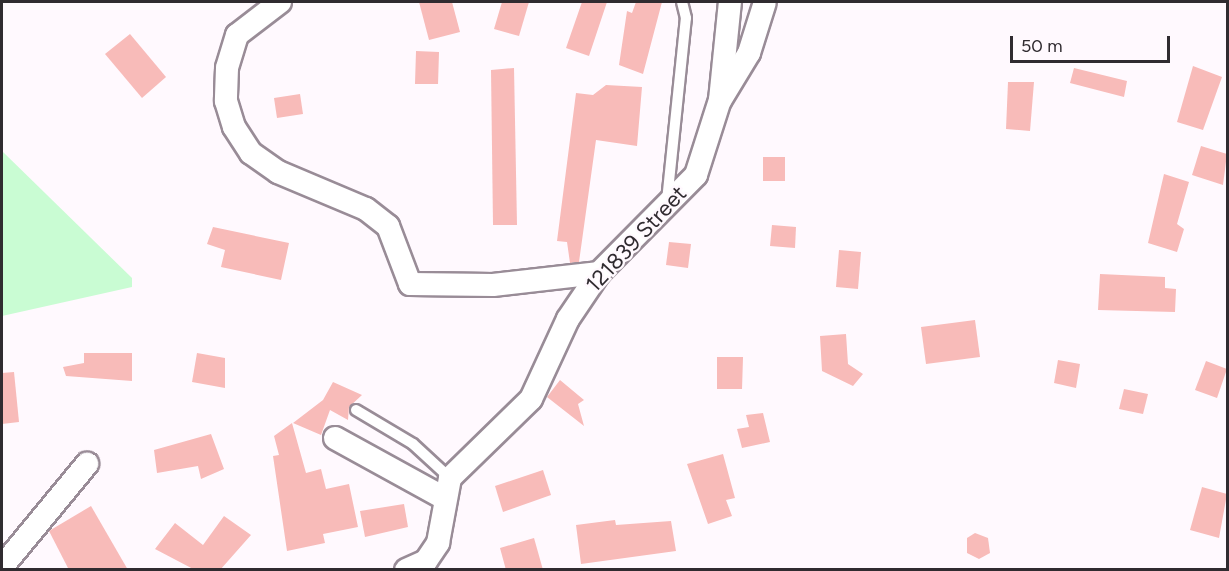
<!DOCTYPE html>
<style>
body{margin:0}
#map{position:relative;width:1229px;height:571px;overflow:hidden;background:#fff9fe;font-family:Figtree,sans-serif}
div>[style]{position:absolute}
.green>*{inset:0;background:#c9fcd3}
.building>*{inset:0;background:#f8bbb9}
.roads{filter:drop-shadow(2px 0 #998c97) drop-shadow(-2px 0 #998c97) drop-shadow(0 2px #998c97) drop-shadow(0 -2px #998c97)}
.service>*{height:10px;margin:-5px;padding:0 5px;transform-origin:5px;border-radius:5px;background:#fff}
.minor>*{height:22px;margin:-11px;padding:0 11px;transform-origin:11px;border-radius:11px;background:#fff}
span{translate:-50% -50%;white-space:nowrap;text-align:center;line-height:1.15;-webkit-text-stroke:4.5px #fff9fe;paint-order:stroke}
.street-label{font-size:22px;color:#302b30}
.frame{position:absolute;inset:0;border:3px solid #302b30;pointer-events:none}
.scale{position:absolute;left:1010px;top:36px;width:160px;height:27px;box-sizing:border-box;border:3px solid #302b30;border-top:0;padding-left:8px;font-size:18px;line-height:21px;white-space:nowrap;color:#302b30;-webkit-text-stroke:4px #fff9fe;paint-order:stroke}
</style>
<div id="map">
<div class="green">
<i style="clip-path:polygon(2px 151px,132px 278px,132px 287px,2px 316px)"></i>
</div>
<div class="building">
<i style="clip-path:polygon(419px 2px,452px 2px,460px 32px,429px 40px)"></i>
<i style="clip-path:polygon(502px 2px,529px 2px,519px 36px,494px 29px)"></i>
<i style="clip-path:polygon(582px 2px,607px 2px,589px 56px,566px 48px)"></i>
<i style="clip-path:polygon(636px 2px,662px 2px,643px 74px,619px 65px,627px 11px,632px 13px)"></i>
<i style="clip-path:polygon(130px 34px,166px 77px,142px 98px,105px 54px)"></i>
<i style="clip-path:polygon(416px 51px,439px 52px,438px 84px,415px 84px)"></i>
<i style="clip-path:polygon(1193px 66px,1222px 77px,1203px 130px,1177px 122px)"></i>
<i style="clip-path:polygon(514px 68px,517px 225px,493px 225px,491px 70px)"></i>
<i style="clip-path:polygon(1074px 68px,1127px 81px,1124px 97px,1070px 83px)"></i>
<i style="clip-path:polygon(1008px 82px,1034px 82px,1030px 131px,1006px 129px)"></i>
<i style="clip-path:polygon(606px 85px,642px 87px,637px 146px,596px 140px,579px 262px,570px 263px,567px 242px,557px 241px,576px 93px,593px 95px)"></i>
<i style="clip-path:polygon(300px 94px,303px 114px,277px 118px,274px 98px)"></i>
<i style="clip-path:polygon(1201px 146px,1227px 154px,1223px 185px,1192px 175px)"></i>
<i style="clip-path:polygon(763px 157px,785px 157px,785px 181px,763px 181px)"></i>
<i style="clip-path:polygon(1164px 174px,1189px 182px,1177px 224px,1184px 229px,1177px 252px,1148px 243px)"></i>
<i style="clip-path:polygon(772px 225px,796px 227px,795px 248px,770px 246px)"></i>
<i style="clip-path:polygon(213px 227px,289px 243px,281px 280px,221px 267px,225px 250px,207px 244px)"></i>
<i style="clip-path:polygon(669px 242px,691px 244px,688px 268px,666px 265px)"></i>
<i style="clip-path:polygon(839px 250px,861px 252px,858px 289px,836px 287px)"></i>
<i style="clip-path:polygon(1100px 274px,1165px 277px,1165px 288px,1176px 289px,1175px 312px,1098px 310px)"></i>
<i style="clip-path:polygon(975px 320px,980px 357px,926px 364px,921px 327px)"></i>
<i style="clip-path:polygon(846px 334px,848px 364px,863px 374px,853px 386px,822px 371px,820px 336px)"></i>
<i style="clip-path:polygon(84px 353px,132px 353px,132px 381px,66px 376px,63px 367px,84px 363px)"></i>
<i style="clip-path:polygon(197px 353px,225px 358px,225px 388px,192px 382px)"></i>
<i style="clip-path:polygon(717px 357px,743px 357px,742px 389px,717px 389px)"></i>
<i style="clip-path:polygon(1058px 360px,1080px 364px,1076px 388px,1054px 383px)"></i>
<i style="clip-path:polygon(1206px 361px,1227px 369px,1217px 398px,1195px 390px)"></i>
<i style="clip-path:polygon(14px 372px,19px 422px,2px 424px,2px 373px)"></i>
<i style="clip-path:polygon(560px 380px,584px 400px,578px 404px,584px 426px,547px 397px)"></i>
<i style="clip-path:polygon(333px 382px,362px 395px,349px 407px,348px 420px,330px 410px,321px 435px,293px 423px,323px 400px)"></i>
<i style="clip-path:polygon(1124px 389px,1148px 394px,1143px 414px,1119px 409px)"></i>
<i style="clip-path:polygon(763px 413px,770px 442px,742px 448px,737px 429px,749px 427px,746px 415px)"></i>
<i style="clip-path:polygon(292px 423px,306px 473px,321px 469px,326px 489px,349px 484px,358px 527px,323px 534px,325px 543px,287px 551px,273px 456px,279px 455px,274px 436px)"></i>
<i style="clip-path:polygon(211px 434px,224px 469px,201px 479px,198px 466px,157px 473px,154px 450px)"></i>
<i style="clip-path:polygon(723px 454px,735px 498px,726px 500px,732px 516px,708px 524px,687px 464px)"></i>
<i style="clip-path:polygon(543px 470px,551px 495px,503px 512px,495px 486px)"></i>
<i style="clip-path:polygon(1202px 487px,1227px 494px,1219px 538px,1190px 530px)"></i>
<i style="clip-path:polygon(404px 504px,408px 527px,365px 537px,360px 511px)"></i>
<i style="clip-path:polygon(91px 506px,128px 570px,69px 570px,49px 531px)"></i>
<i style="clip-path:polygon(224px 516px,251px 535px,220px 570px,195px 570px,155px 549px,175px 523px,203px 545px)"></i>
<i style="clip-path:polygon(615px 520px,616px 525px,671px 521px,676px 551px,581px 564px,576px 525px)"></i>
<i style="clip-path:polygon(975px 533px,988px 538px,990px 553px,979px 559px,967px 553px,967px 538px)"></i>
<i style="clip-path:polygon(534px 538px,543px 570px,506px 570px,500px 548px)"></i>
</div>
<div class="roads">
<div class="service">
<i style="left:667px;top:201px;width:184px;rotate:-84.1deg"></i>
<i style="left:686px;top:18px;width:16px;rotate:-104deg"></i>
<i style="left:356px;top:410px;width:66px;rotate:30.8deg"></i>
<i style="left:413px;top:444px;width:50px;rotate:42.6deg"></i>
</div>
<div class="minor">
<i style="left:280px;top:2px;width:54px;rotate:142.5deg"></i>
<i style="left:237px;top:35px;width:34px;rotate:107deg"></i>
<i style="left:227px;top:68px;width:33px;rotate:92deg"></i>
<i style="left:226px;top:101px;width:27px;rotate:73deg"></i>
<i style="left:234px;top:127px;width:31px;rotate:57deg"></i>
<i style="left:251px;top:153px;width:33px;rotate:35deg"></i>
<i style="left:278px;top:172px;width:95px;rotate:22.8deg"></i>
<i style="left:366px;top:209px;width:28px;rotate:38deg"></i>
<i style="left:388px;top:226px;width:62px;rotate:69.2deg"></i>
<i style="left:410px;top:284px;width:83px;rotate:0.7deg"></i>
<i style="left:493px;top:285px;width:107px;rotate:-6.5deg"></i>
<i style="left:721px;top:99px;width:54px;rotate:-58.7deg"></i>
<i style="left:749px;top:53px;width:53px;rotate:-72.6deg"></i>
<i style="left:335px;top:438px;width:124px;rotate:28.8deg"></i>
<i style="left:2px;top:567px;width:134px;rotate:-50.5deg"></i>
<i style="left:406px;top:570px;width:22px;rotate:-24deg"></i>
<i style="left:426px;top:561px;width:22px;rotate:-56deg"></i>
<i style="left:438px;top:543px;width:66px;rotate:-79.5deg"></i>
<i style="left:450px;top:478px;width:113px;rotate:-44.3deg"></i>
<i style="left:531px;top:399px;width:88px;rotate:-65.2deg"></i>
<i style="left:568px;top:319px;width:55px;rotate:-56deg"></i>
<i style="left:599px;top:273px;width:138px;rotate:-45.3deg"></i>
<i style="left:696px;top:175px;width:79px;rotate:-72.3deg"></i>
<i style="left:720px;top:100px;width:99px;rotate:-84.2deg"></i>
</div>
</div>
<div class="street-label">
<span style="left:636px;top:239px;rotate:-47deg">121839 Street</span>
</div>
<div class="frame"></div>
<div class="scale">50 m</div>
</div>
